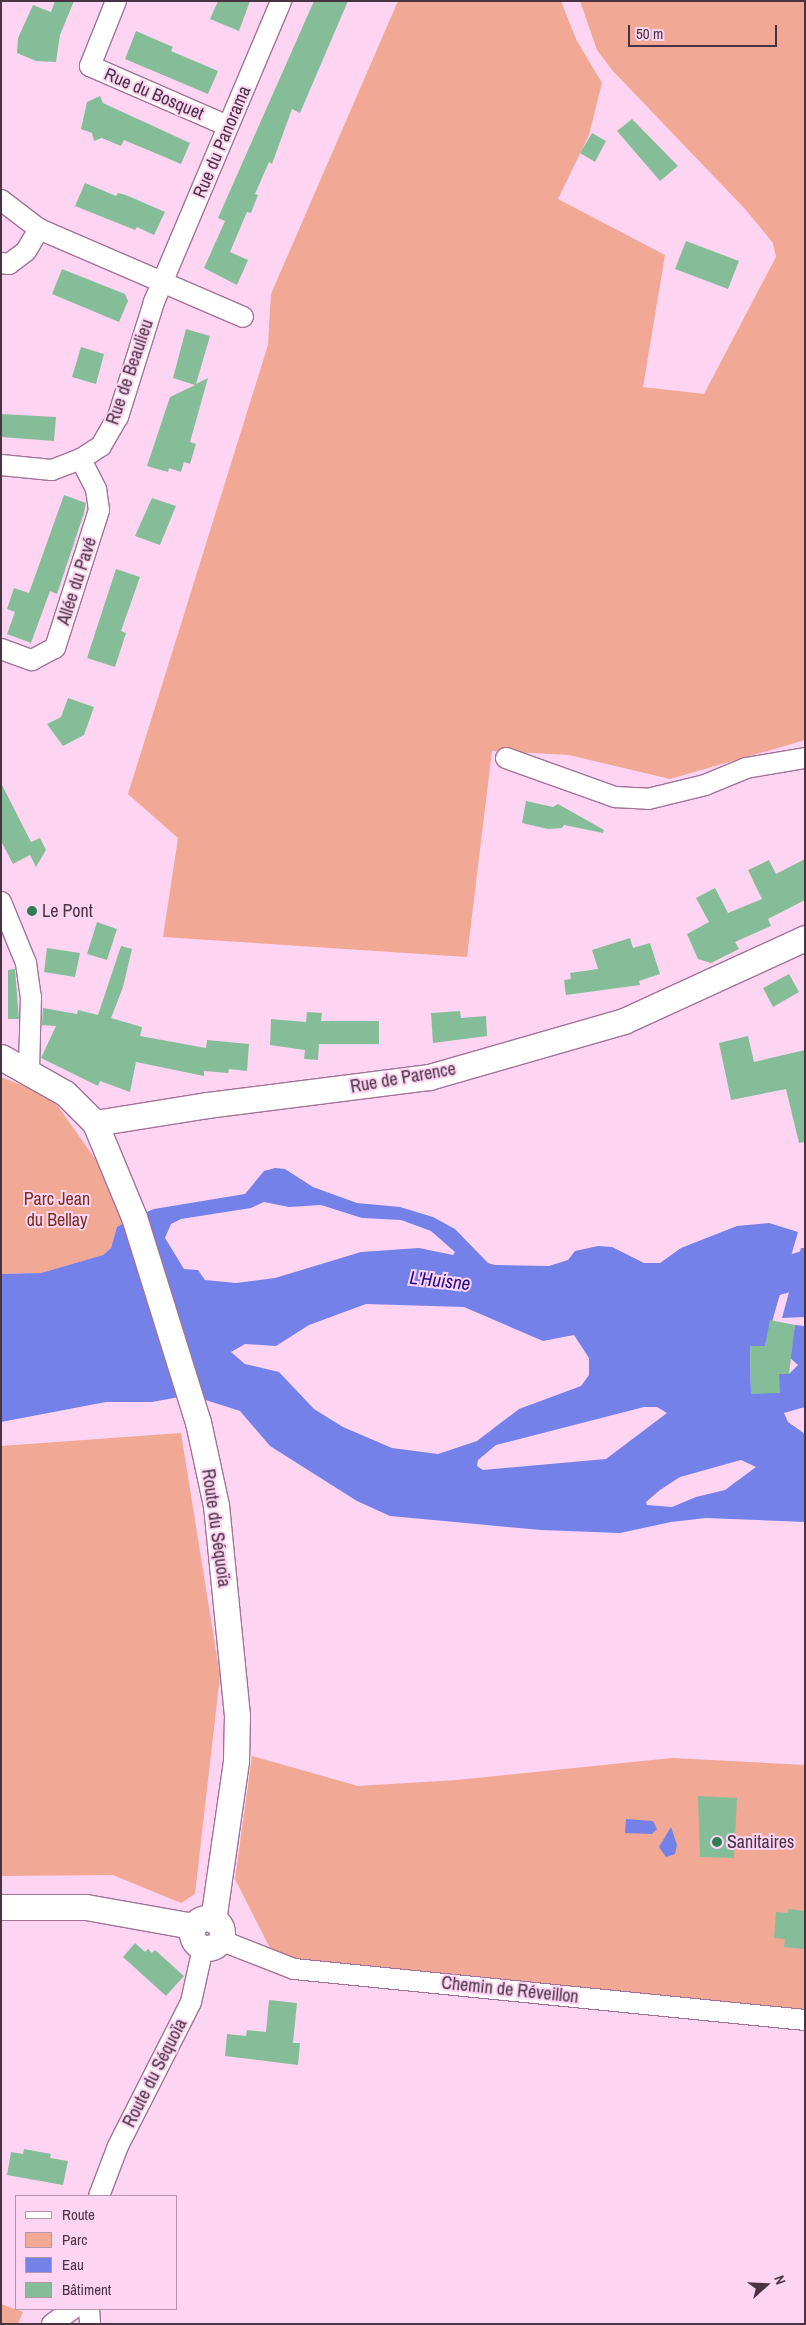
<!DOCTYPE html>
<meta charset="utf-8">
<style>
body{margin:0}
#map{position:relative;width:806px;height:2325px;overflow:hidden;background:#fed4f3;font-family:"Archivo Narrow",sans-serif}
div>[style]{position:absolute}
.green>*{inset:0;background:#f1a895}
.water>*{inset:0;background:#7381e9}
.river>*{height:36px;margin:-18px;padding:0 18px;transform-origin:18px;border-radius:18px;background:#7381e9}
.building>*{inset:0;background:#86bd99}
.roads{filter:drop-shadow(1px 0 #a27397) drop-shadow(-1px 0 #a27397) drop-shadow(0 1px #a27397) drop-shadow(0 -1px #a27397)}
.minor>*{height:20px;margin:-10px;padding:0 10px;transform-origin:10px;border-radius:10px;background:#fff}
.tertiary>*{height:25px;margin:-12.5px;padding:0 12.5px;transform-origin:12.5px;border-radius:12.5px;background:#fff}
.tertiary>.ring{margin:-12.5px;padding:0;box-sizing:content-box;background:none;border:25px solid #fff;border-radius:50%}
.dots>*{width:14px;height:14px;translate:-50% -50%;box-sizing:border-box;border:2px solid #fed4f3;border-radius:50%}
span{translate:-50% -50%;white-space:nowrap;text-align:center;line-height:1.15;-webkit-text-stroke:4px #fed4f3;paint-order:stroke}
.street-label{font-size:18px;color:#483343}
.poi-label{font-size:18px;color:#483343}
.left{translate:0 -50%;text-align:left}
.park-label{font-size:18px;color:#7a2e1b}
.water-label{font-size:19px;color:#210789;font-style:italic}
.frame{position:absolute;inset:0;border:2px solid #483343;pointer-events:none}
.legend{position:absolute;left:15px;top:2195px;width:162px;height:115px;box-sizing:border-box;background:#fed4f3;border:1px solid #b594ad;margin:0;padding:6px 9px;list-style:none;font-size:15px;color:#483343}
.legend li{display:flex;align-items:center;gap:10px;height:25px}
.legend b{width:25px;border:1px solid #b594ad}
.north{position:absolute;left:741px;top:2260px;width:50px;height:50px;-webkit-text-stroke:4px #fed4f3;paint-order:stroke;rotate:70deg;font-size:14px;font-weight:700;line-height:20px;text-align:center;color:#483343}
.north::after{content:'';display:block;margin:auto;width:18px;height:22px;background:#483343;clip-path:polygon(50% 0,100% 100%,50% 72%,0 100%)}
.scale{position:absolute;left:628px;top:25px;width:149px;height:22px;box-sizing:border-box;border:2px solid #483343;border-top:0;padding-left:6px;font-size:15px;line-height:18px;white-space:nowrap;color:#483343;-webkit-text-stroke:4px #fed4f3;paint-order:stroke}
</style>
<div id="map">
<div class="green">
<i style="clip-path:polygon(398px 1px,561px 1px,576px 39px,602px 83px,589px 135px,558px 199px,665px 255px,643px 387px,704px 394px,776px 257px,773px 243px,746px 210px,612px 70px,597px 50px,580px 1px,805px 1px,805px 740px,670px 779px,569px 755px,492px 751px,467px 957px,163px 937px,178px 838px,128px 794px,268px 345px,271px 294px)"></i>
<i style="clip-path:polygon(1px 1077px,44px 1094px,57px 1105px,96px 1160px,127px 1221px,117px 1227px,111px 1248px,103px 1255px,41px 1273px,1px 1274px)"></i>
<i style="clip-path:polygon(181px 1433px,220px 1676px,195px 1894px,181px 1903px,113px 1875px,1px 1876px,1px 1446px)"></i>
<i style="clip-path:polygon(252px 1756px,358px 1786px,457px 1780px,672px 1758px,805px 1765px,805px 2010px,274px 1956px,235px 1879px)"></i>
<i style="clip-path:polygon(1px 2304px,23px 2312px,18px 2324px,1px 2324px)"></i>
</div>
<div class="water">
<i style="clip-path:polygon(evenodd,275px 1168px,285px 1169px,313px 1187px,357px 1203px,400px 1207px,433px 1217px,455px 1229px,488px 1263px,495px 1265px,549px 1266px,568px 1260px,575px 1251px,598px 1246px,612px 1247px,644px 1263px,660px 1263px,681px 1248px,737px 1226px,769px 1223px,798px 1232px,765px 1346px,750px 1346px,751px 1393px,779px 1393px,779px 1374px,789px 1374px,798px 1365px,789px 1357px,795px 1325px,805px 1326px,805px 1407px,784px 1413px,788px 1422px,805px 1434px,805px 1522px,706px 1518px,671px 1522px,620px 1533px,541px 1530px,390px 1516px,357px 1501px,270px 1446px,240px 1411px,190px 1395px,152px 1402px,106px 1402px,1px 1422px,1px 1274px,41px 1273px,103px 1255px,111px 1248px,117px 1227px,134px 1217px,154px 1209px,245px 1194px,264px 1171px,275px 1168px,264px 1202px,289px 1207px,321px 1205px,362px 1218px,401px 1220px,431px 1231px,455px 1252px,453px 1255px,419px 1248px,361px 1252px,275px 1278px,236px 1283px,205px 1280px,198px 1270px,184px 1269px,165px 1238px,171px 1224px,181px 1219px,251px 1208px,264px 1202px,275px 1168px,366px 1304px,464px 1307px,543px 1341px,574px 1335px,589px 1358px,589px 1375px,581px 1386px,519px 1409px,477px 1441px,438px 1454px,392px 1448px,343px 1427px,314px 1409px,279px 1372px,245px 1364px,231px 1352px,245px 1344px,276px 1346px,309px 1325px,366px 1304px,275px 1168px,644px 1407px,657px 1407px,667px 1413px,606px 1459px,483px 1470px,477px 1466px,478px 1460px,496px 1445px,644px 1407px,275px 1168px,741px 1460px,756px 1467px,725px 1490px,696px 1497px,672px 1507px,647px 1505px,646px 1502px,660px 1490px,680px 1477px,741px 1460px)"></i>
<i style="clip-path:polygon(801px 1248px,805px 1248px,805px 1317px,782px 1318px)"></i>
<i style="clip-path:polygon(626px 1819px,653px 1821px,657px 1829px,652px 1834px,625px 1833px)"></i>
<i style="clip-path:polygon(671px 1827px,677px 1845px,675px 1854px,666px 1857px,659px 1847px)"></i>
</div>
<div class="river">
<i style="left:739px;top:1288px;width:69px;rotate:-16.1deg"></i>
</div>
<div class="building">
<i style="clip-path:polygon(55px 1px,74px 1px,60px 35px,56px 62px,36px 61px,17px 53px,18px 38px,33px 5px,51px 12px)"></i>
<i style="clip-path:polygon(218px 1px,250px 1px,239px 31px,210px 19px)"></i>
<i style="clip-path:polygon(314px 1px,348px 1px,300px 113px,292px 109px,272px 164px,269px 162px,255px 194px,258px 195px,251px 213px,247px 212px,230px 252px,248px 260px,237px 285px,204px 268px,225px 221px,218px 218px)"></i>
<i style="clip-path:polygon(136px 31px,173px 47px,171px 51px,218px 71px,208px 94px,125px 59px)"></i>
<i style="clip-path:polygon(100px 96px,103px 103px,190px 143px,181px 164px,124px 140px,121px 146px,102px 138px,94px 141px,92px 133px,81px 129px,87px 102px)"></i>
<i style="clip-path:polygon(632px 119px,678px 166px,660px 181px,617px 131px)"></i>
<i style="clip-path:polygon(592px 133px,606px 141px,595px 162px,580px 153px)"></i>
<i style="clip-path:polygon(85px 183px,116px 196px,118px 193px,126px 195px,165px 212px,154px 235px,137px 227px,135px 230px,75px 206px)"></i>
<i style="clip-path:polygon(686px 241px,739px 261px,728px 289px,675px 269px)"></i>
<i style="clip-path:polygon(62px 269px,125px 294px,128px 301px,119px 322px,52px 294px)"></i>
<i style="clip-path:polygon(186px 329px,210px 336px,196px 384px,208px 378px,190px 442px,196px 444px,190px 464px,184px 462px,181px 472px,169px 468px,168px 472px,147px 466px,170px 397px,195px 385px,173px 378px)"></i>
<i style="clip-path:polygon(81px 347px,104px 354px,96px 384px,72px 377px)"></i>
<i style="clip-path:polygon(1px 414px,56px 417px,54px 441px,1px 437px)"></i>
<i style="clip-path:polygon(64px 495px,86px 503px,84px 513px,57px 594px,50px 591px,31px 643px,7px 634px,15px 612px,7px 609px,14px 588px,29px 593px)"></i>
<i style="clip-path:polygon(152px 498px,176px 506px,160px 545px,135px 536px)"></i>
<i style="clip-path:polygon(116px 569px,140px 577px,121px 631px,126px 633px,115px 667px,87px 658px)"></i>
<i style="clip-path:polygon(68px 698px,94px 707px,84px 735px,63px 746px,47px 724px,61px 717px)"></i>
<i style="clip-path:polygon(1px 783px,31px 842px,40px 838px,46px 850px,36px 867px,30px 855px,13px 864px,1px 841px)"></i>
<i style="clip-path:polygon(526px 801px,553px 807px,558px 804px,604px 830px,603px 833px,564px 825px,562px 828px,548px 829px,522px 823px)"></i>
<i style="clip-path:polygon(805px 859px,805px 900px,768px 919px,771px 926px,735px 942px,739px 949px,711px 963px,698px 959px,687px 934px,709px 922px,696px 898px,715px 888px,728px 913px,762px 899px,748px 870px,769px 860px,776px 874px)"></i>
<i style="clip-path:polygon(97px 922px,117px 929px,107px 960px,87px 954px)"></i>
<i style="clip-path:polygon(630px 938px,633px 948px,650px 943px,660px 974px,639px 981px,640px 985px,566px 995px,564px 980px,571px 979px,570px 973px,598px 969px,592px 950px)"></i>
<i style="clip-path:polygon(121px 946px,132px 949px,123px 987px,111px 1018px,142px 1027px,140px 1036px,206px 1048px,207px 1040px,249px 1044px,247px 1071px,229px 1069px,228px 1073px,204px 1071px,204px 1076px,136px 1062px,130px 1092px,100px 1081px,98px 1086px,41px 1058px,56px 1026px,42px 1025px,43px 1008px,77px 1014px,78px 1010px,98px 1015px)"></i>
<i style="clip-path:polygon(47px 948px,80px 953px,75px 977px,44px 972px)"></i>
<i style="clip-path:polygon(15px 969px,19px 1019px,8px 1019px,8px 970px)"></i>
<i style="clip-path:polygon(789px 974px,799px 992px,773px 1007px,763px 988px)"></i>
<i style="clip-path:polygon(460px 1011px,461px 1018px,486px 1016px,487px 1036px,433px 1043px,431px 1013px)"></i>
<i style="clip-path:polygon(307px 1012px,322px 1013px,321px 1021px,379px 1021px,379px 1044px,319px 1044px,318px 1060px,304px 1059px,305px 1050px,270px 1045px,271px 1019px,306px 1022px)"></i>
<i style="clip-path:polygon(748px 1036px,754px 1062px,805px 1050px,805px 1142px,799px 1143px,786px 1089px,731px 1100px,719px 1043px)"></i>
<i style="clip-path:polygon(770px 1320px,795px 1325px,789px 1374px,779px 1374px,780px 1393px,751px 1394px,750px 1346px,765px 1346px)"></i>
<i style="clip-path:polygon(698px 1796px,737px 1798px,734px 1858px,700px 1857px)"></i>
<i style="clip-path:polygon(788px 1909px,805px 1911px,805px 1949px,784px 1947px,785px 1939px,774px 1938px,776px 1912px,788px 1913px)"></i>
<i style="clip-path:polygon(135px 1943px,145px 1952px,148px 1949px,152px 1953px,155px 1950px,184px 1976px,166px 1996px,123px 1957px)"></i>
<i style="clip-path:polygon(269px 2000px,297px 2003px,293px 2043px,300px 2043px,298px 2065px,225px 2056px,227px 2034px,246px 2036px,247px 2030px,266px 2032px)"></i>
<i style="clip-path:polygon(24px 2149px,51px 2154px,50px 2158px,68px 2161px,63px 2185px,7px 2175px,11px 2152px,23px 2154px)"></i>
</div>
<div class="roads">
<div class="minor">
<i style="left:116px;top:1px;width:70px;rotate:111.8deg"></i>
<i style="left:90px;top:66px;width:150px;rotate:23.5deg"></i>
<i style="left:1px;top:200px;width:48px;rotate:37.3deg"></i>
<i style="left:39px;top:229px;width:222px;rotate:23.3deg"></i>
<i style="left:1px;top:263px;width:8px;rotate:7deg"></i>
<i style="left:9px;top:264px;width:21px;rotate:-37deg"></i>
<i style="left:26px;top:251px;width:26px;rotate:-59deg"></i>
<i style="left:1px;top:465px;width:51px;rotate:5.6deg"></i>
<i style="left:52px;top:470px;width:31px;rotate:-21deg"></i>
<i style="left:81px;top:459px;width:24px;rotate:-33deg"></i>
<i style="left:101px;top:446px;width:34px;rotate:-60deg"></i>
<i style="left:118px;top:417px;width:121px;rotate:-72.6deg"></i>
<i style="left:154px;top:302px;width:327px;rotate:-67.1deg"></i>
<i style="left:1px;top:649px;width:33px;rotate:20deg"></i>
<i style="left:32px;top:660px;width:26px;rotate:-28deg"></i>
<i style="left:55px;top:648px;width:145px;rotate:-72.3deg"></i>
<i style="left:99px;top:510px;width:21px;rotate:-98deg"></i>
<i style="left:96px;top:489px;width:34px;rotate:-117deg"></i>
<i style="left:506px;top:758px;width:116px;rotate:19.7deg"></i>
<i style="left:615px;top:797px;width:33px;rotate:3deg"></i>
<i style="left:648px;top:799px;width:59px;rotate:-13.8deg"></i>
<i style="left:705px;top:785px;width:44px;rotate:-22.5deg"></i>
<i style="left:746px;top:768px;width:60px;rotate:-9.6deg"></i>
<i style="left:1px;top:902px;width:66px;rotate:67.7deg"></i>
<i style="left:26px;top:963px;width:34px;rotate:82deg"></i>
<i style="left:31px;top:997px;width:73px;rotate:91.6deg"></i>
<i style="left:220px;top:1940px;width:79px;rotate:21.4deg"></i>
<i style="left:294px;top:1969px;width:514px;rotate:5.7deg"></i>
<i style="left:99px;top:2196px;width:53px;rotate:-69.2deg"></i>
<i style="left:118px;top:2146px;width:161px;rotate:-63.1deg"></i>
<i style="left:191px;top:2002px;width:55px;rotate:-77.5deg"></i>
<i style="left:89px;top:2309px;width:15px;rotate:86deg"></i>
<i style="left:52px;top:2324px;width:26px;rotate:-36deg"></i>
</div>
<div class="tertiary">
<i style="left:1px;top:1057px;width:73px;rotate:29.4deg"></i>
<i style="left:65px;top:1093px;width:42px;rotate:45deg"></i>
<i style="left:95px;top:1123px;width:102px;rotate:67.5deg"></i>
<i style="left:134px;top:1217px;width:215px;rotate:72.7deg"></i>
<i style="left:198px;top:1422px;width:85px;rotate:77.8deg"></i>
<i style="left:216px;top:1505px;width:212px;rotate:84.3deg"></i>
<i style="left:237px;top:1716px;width:45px;rotate:91.3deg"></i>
<i style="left:236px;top:1761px;width:161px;rotate:98.2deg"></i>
<i style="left:95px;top:1123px;width:113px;rotate:-9.1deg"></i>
<i style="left:207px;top:1105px;width:224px;rotate:-7.2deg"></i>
<i style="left:429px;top:1077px;width:203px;rotate:-16deg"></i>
<i style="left:624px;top:1021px;width:199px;rotate:-24.6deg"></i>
<i style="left:1px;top:1907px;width:85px"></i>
<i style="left:86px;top:1907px;width:109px;rotate:10.1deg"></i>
<i class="ring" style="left:192px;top:1918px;width:5px;height:5px"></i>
</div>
</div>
<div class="dots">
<i style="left:32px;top:911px;background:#2d7f51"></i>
<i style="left:717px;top:1842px;background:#2d7f51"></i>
</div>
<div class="street-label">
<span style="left:154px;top:94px;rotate:23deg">Rue du Bosquet</span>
<span style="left:222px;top:142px;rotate:-67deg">Rue du Panorama</span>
<span style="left:130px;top:372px;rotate:-71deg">Rue de Beaulieu</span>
<span style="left:77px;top:581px;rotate:-72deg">Allée du Pavé</span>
<span style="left:403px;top:1078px;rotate:-10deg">Rue de Parence</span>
<span style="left:216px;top:1528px;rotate:82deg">Route du Séquoïa</span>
<span style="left:510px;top:1990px;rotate:6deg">Chemin de Réveillon</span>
<span style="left:155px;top:2073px;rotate:-63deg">Route du Séquoïa</span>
</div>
<div class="poi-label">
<span class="left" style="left:42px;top:911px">Le Pont</span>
<span class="left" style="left:727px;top:1842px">Sanitaires</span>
</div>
<div class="park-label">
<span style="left:57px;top:1210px">Parc Jean<br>du Bellay</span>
</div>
<div class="water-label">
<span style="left:440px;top:1281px;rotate:6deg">L'Huisne</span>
</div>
<div class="frame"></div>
<ul class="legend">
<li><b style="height:6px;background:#fff"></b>Route</li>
<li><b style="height:14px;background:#f1a895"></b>Parc</li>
<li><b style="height:14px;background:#7381e9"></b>Eau</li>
<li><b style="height:14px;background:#86bd99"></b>Bâtiment</li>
</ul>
<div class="north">N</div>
<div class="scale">50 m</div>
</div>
